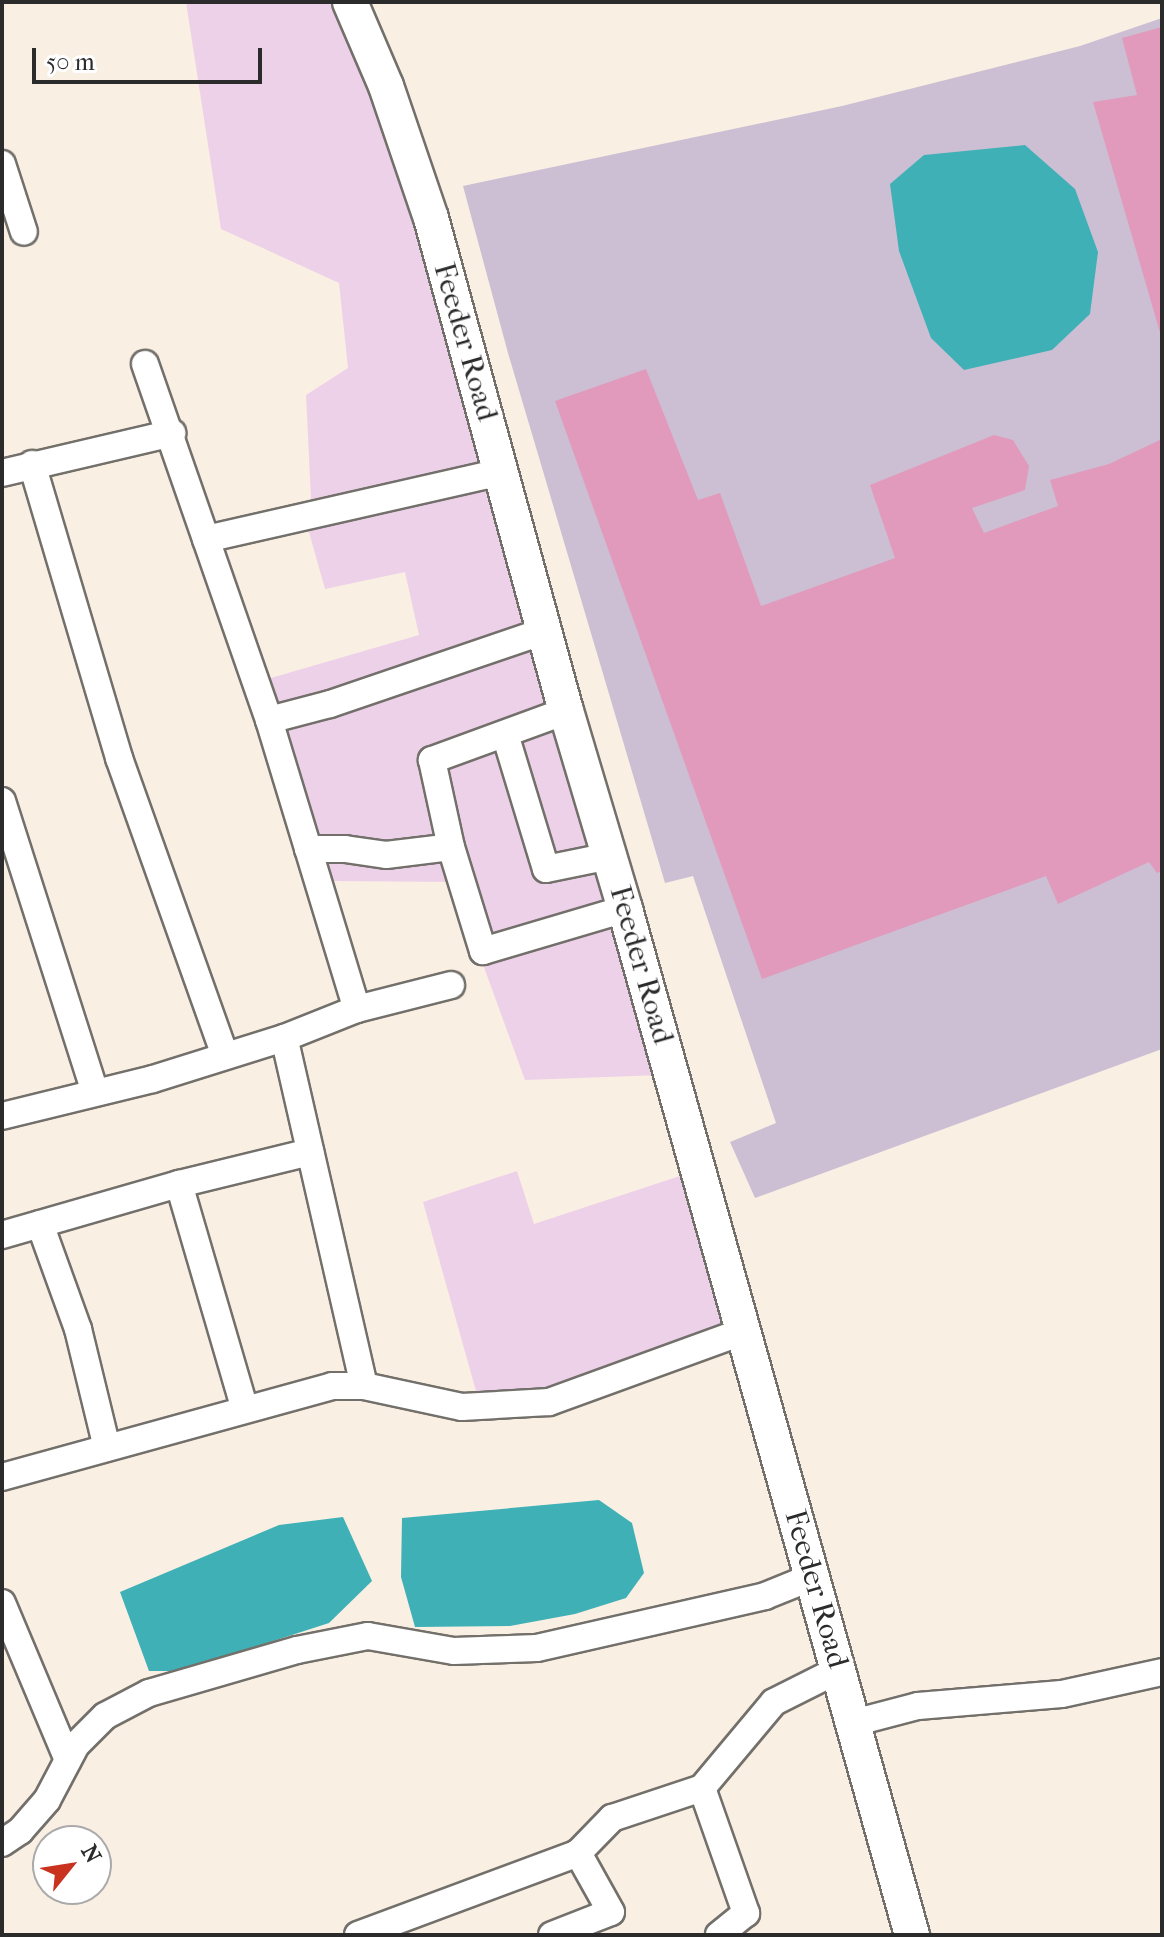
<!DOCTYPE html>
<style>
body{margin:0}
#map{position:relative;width:1164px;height:1937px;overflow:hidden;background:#faefe3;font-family:"IM FELL French Canon",serif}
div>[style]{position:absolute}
.built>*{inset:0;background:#edd1e9}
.industrial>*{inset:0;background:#ccbfd4}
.water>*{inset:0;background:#3fb0b6}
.building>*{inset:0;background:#e19abb}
.roads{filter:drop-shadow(2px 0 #73706b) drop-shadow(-2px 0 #73706b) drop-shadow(0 2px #73706b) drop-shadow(0 -2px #73706b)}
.minor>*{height:26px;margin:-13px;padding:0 13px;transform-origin:13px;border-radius:13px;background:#fff}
.tertiary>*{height:34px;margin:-17px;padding:0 17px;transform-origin:17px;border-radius:17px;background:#fff}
span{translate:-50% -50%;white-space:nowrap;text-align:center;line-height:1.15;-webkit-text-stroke:8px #fff;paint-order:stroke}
.street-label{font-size:30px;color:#2b2b2b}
.frame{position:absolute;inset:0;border:4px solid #2b2b2b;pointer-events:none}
.north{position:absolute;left:32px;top:1825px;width:80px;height:80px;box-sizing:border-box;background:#fff;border:2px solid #aaa;border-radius:50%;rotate:60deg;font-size:22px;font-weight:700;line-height:32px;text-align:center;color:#2b2b2b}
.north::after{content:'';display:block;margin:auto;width:28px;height:36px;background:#c8321e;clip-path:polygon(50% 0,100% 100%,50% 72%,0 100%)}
.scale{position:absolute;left:32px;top:48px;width:230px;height:36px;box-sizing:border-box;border:4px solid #2b2b2b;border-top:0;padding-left:10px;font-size:24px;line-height:28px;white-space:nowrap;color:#2b2b2b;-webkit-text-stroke:6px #fff;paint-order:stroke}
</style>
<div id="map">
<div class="built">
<i style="clip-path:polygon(186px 2px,339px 2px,379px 96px,418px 237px,484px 438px,661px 1075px,525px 1080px,453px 882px,330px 881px,264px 680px,419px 635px,405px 572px,325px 589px,307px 525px,311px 499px,306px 395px,348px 368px,339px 283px,221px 229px)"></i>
<i style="clip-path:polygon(517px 1171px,534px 1224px,692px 1172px,735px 1324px,548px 1390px,476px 1391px,423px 1202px)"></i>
</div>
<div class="industrial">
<i style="clip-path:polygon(1162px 18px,1162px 1049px,755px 1198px,730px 1142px,776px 1123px,693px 876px,665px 883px,508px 353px,463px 186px,842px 106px,1080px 46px)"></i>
</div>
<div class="water">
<i style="clip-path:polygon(1025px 145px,1075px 189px,1098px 252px,1090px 314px,1052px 350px,964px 370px,931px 338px,899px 251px,890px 184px,924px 155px)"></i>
<i style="clip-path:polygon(599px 1500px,632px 1523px,644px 1573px,626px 1598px,575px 1614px,510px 1626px,415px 1627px,401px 1577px,402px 1518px)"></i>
<i style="clip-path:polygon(343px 1517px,372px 1581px,329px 1623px,181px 1671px,149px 1671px,120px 1592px,279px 1525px)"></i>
</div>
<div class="building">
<i style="clip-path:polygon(1162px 27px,1162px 336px,1161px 336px,1093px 102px,1137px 95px,1122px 38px)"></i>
<i style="clip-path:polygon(646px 369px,698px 500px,720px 493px,761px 606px,895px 558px,870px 485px,994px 435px,1013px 440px,1029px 466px,1025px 490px,972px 508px,984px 533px,1058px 506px,1050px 480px,1109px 464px,1162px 439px,1162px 871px,1157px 873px,1149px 862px,1058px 904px,1046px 876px,762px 979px,555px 401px)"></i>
</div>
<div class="roads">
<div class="minor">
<i style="left:2px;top:164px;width:71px;rotate:72.1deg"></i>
<i style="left:145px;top:364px;width:377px;rotate:70.8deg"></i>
<i style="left:269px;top:720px;width:302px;rotate:73.1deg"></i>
<i style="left:32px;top:464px;width:307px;rotate:73.5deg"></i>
<i style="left:119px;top:758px;width:316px;rotate:70.4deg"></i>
<i style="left:2px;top:473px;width:175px;rotate:-13.2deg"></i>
<i style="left:206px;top:539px;width:303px;rotate:-12.8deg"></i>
<i style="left:566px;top:711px;width:143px;rotate:159.9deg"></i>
<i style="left:432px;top:760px;width:89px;rotate:77.7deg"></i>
<i style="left:451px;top:847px;width:109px;rotate:72.9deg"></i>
<i style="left:483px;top:951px;width:148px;rotate:-16.5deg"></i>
<i style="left:269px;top:720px;width:63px;rotate:-14.7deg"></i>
<i style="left:330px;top:704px;width:229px;rotate:-18.8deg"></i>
<i style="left:505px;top:734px;width:141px;rotate:73.1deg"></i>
<i style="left:546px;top:869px;width:65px;rotate:-11.5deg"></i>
<i style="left:2px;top:801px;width:306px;rotate:72.3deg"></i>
<i style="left:308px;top:849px;width:37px"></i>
<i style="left:345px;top:849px;width:41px;rotate:8.3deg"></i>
<i style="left:386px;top:855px;width:65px;rotate:-7deg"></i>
<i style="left:2px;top:1116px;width:155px;rotate:-13.8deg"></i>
<i style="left:153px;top:1079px;width:137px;rotate:-17.4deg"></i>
<i style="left:179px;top:1184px;width:234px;rotate:73.7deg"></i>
<i style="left:40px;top:1224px;width:112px;rotate:70.1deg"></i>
<i style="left:78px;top:1329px;width:122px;rotate:76.3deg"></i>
<i style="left:2px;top:1235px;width:184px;rotate:-16.1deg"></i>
<i style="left:179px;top:1184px;width:135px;rotate:-13.7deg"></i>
<i style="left:364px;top:1386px;width:357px;rotate:-102.9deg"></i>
<i style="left:284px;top:1038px;width:79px;rotate:-21.7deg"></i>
<i style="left:357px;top:1009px;width:97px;rotate:-14.3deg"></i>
<i style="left:2px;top:1477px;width:342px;rotate:-15.4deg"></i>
<i style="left:332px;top:1386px;width:32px"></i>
<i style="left:364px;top:1386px;width:100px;rotate:12.1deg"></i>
<i style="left:462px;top:1407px;width:87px;rotate:-3.3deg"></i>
<i style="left:549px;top:1402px;width:208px;rotate:-20deg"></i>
<i style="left:2px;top:1603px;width:170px;rotate:67.2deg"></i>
<i style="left:853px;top:1723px;width:67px;rotate:-14.7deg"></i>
<i style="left:918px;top:1706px;width:144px;rotate:-4.8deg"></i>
<i style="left:1062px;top:1694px;width:102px;rotate:-12.4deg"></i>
<i style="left:702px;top:1788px;width:133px;rotate:70.6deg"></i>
<i style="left:746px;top:1913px;width:35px;rotate:141deg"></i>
<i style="left:2px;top:1843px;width:22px;rotate:-34deg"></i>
<i style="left:20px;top:1831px;width:41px;rotate:-48.9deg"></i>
<i style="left:47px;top:1800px;width:62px;rotate:-62.2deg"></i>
<i style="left:76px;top:1745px;width:41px;rotate:-45deg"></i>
<i style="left:105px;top:1716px;width:50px;rotate:-27.6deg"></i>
<i style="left:149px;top:1693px;width:154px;rotate:-16.2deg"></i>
<i style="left:297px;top:1650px;width:72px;rotate:-11.2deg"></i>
<i style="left:368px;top:1636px;width:87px;rotate:9.9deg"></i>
<i style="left:454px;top:1651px;width:83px;rotate:-2.1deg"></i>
<i style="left:537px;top:1648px;width:234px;rotate:-12.8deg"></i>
<i style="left:765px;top:1596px;width:51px;rotate:-22deg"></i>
<i style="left:358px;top:1935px;width:235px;rotate:-20.4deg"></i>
<i style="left:578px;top:1853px;width:49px;rotate:-45.8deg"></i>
<i style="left:612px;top:1818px;width:95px;rotate:-18.4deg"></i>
<i style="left:702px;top:1788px;width:112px;rotate:-50.1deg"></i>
<i style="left:774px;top:1702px;width:72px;rotate:-26.6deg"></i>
<i style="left:552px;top:1935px;width:63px;rotate:-21.3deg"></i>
<i style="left:611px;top:1912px;width:68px;rotate:-119.2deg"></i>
</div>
<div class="tertiary">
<i style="left:350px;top:2px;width:91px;rotate:66.8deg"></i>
<i style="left:386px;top:86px;width:139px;rotate:71.2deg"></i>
<i style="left:431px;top:218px;width:511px;rotate:74.69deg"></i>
<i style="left:566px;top:711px;width:207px;rotate:73.4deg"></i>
<i style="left:625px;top:909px;width:1065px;rotate:74.37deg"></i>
</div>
</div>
<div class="street-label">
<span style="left:465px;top:342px;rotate:74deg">Feeder Road</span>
<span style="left:641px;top:965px;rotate:74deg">Feeder Road</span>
<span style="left:816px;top:1589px;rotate:74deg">Feeder Road</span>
</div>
<div class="frame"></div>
<div class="north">N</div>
<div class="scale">50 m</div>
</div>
